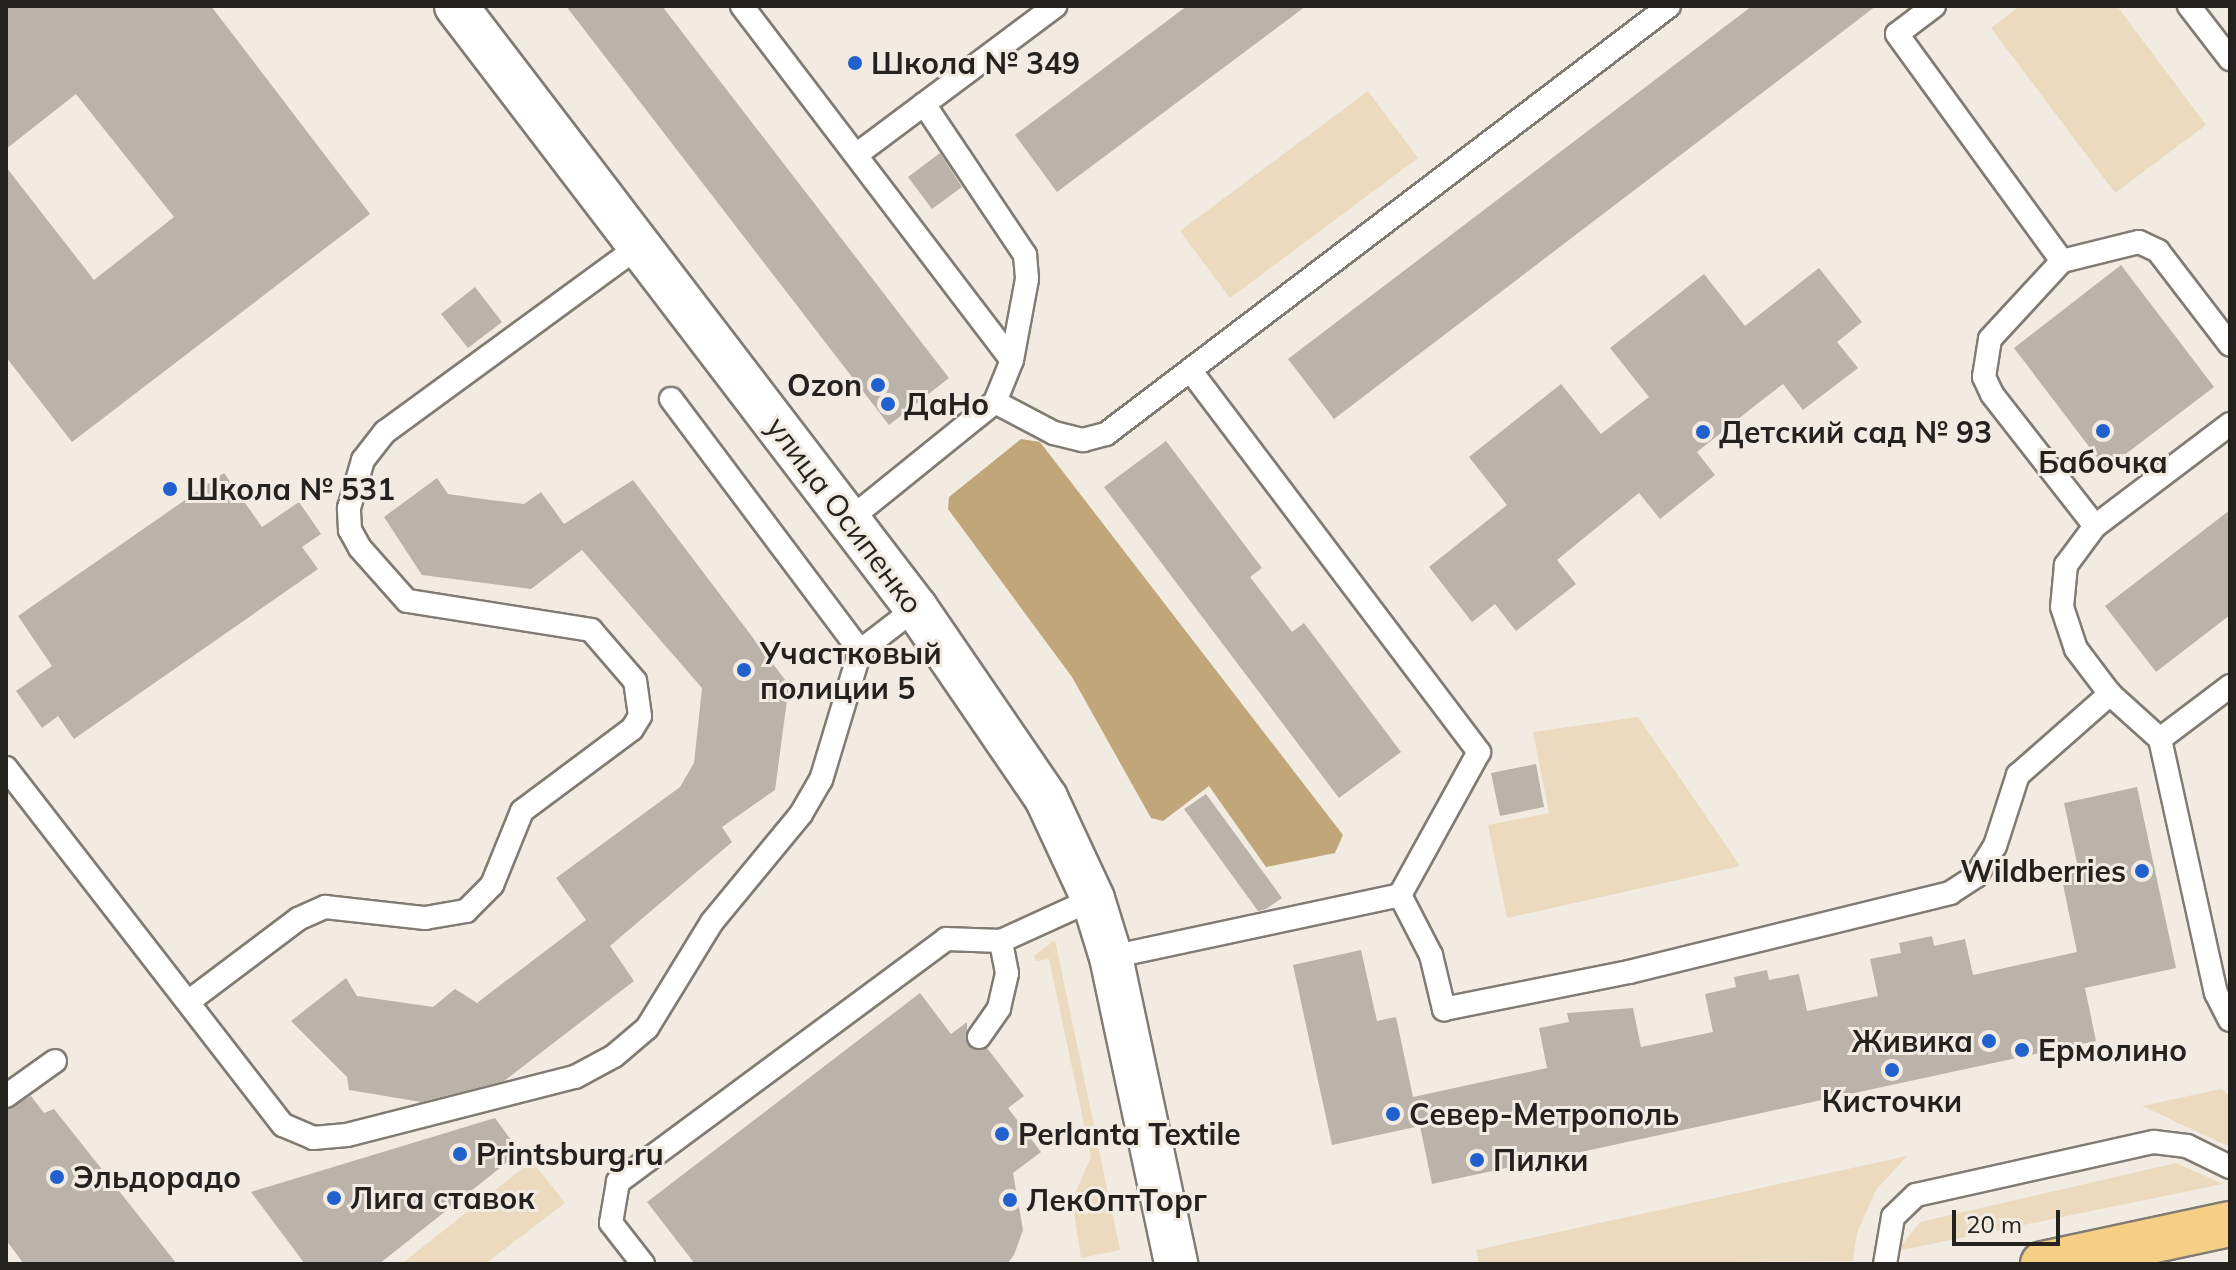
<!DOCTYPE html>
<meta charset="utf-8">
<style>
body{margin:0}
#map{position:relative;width:2236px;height:1270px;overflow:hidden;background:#f1ebe2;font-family:Mulish,sans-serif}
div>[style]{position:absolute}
.green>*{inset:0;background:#ebdabe}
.forest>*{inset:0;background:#c0a678}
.building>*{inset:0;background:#b9b3aa}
.roads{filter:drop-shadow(2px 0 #817c73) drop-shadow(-2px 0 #817c73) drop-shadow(0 2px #817c73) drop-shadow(0 -2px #817c73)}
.lane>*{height:22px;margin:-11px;padding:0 11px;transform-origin:11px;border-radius:11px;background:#fff}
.street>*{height:42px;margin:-21px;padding:0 21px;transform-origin:21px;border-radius:21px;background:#fff}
.primary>*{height:44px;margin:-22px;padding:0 22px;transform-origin:22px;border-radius:22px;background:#f5d084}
.dots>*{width:22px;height:22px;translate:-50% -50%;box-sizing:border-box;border:4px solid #f1ebe2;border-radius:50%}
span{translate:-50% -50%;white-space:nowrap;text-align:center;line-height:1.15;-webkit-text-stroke:6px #f1ebe2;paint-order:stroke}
.poi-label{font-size:30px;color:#24221f;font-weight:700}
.left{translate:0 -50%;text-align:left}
.right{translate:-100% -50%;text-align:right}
.street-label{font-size:30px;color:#24221f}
.frame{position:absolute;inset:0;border:8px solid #24221f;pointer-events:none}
.scale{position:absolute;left:1952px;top:1210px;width:108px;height:36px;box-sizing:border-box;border:4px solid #24221f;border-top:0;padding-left:10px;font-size:24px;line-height:28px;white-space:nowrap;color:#24221f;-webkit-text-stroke:6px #f1ebe2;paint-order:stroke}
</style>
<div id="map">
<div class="green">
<i style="clip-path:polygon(2020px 6px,2117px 6px,2206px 125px,2115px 193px,1991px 28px)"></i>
<i style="clip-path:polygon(1368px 91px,1418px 158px,1230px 298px,1180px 231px)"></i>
<i style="clip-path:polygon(1638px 717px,1740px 866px,1507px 918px,1488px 825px,1549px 813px,1533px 732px)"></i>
<i style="clip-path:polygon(1055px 940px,1120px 1250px,1081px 1258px,1072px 1200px,1091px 1157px,1049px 959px,1036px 961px,1034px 956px)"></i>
<i style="clip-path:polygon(2221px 1089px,2230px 1096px,2230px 1147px,2142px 1106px)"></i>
<i style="clip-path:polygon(1907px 1156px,1876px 1190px,1857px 1233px,1853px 1261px,1479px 1264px,1476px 1250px)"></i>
<i style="clip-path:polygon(532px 1161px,565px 1203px,485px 1264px,401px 1264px)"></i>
<i style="clip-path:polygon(2176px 1163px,2223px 1184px,1897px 1251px,1920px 1222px)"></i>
</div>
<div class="forest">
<i style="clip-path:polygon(1021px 439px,1040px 442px,1343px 835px,1335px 853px,1266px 867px,1209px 786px,1163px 821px,1151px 818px,1072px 677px,948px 509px,949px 497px)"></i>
</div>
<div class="building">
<i style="clip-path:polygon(6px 6px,211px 6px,370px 214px,72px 442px,6px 357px,6px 167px,94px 280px,174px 217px,76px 94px,6px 149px)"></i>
<i style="clip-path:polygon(566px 6px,662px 6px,949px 378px,889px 425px)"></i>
<i style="clip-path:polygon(1187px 6px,1306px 6px,1057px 192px,1015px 135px)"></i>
<i style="clip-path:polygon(1752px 6px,1876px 6px,1334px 419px,1288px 359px)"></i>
<i style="clip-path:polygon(940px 153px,962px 187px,932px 209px,908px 177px)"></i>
<i style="clip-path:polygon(2121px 265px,2214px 387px,2106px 469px,2014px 348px)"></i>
<i style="clip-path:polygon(1819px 268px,1862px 322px,1837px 342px,1858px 368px,1803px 410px,1783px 384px,1757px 404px,1697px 452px,1715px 475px,1660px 519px,1639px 493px,1557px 560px,1576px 584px,1516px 631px,1495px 604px,1472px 622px,1429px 567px,1507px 505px,1469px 457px,1561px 384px,1601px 434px,1649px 397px,1610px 348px,1704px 274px,1745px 326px)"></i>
<i style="clip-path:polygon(475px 287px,502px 322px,468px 348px,441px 314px)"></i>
<i style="clip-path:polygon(1166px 441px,1262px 568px,1250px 577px,1292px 632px,1304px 623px,1401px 752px,1339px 798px,1104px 487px)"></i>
<i style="clip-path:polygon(224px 473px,262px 527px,299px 502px,321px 534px,302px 547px,318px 569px,74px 739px,58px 716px,42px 728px,16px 691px,52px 666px,18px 616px)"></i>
<i style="clip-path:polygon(437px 478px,448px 494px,490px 500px,524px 504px,541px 492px,564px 524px,633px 480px,789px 685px,775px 790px,722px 827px,732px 842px,610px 946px,634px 981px,504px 1081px,421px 1102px,349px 1090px,347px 1077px,291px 1021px,346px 978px,357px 996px,433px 1007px,455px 989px,477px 1003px,586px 920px,556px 878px,680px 787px,694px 763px,702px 688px,582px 550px,531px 589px,422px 575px,384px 517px)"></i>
<i style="clip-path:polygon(2230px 510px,2230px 615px,2156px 672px,2105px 606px)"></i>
<i style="clip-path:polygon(1536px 764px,1544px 807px,1500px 816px,1491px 773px)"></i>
<i style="clip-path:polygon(2137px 787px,2176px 968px,2085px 988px,2096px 1041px,1432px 1184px,1420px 1126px,1332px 1145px,1293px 965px,1361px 950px,1377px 1021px,1396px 1017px,1413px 1097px,1547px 1068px,1539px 1028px,1569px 1022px,1567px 1013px,1633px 1008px,1641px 1047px,1713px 1032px,1705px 994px,1736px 987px,1734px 977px,1767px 970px,1769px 980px,1799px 974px,1807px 1011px,1878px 996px,1870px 959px,1901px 953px,1899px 943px,1932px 936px,1934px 946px,1965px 939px,1973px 975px,2077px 952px,2061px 875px,2079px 872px,2064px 803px)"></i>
<i style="clip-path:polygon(1206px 794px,1282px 898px,1266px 909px,1258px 911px,1184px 809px)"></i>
<i style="clip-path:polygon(920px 993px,951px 1034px,967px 1022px,967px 1044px,987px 1048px,1024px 1096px,1008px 1108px,1041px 1152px,1013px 1173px,1023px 1230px,1014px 1255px,1007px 1264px,695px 1264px,647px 1202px)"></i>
<i style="clip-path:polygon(31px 1096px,44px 1113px,54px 1109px,177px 1264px,24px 1264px,6px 1240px,6px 1110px)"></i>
<i style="clip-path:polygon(495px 1118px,520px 1152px,379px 1264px,305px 1264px,251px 1192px)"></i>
</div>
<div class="roads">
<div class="lane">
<i style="left:742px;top:6px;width:445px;rotate:52.7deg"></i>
<i style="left:1012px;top:360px;width:45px;rotate:112deg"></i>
<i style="left:995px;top:402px;width:188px;rotate:141.1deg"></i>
<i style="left:1934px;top:6px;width:46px;rotate:142.9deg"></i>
<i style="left:1897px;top:34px;width:281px;rotate:54deg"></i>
<i style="left:2189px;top:6px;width:67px;rotate:52.3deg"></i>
<i style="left:924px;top:104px;width:182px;rotate:56.2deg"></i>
<i style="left:1025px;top:255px;width:24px;rotate:85deg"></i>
<i style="left:1027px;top:279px;width:82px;rotate:100.5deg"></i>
<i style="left:856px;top:155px;width:249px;rotate:-36.8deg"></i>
<i style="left:671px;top:399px;width:315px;rotate:53.1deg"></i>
<i style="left:995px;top:402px;width:67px;rotate:27.7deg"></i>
<i style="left:1054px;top:433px;width:30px;rotate:14deg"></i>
<i style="left:1083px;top:440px;width:24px;rotate:-15deg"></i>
<i style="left:1106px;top:434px;width:707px;rotate:-37.24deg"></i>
<i style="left:2230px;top:424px;width:169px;rotate:142.9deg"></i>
<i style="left:2095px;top:526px;width:49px;rotate:126.6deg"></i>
<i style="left:2066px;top:565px;width:42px;rotate:95.4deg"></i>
<i style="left:2062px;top:607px;width:44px;rotate:71.6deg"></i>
<i style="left:2076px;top:649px;width:56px;rotate:52.9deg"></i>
<i style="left:2110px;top:694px;width:67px;rotate:42deg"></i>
<i style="left:2160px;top:739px;width:88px;rotate:-37.1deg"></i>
<i style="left:2095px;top:526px;width:167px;rotate:-128deg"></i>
<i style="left:1992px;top:394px;width:19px;rotate:-115deg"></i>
<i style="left:1984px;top:377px;width:38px;rotate:-81deg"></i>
<i style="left:1990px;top:339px;width:106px;rotate:-47.3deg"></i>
<i style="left:2062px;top:261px;width:79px;rotate:-13.9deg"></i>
<i style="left:2139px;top:242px;width:21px;rotate:25deg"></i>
<i style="left:2158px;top:251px;width:118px;rotate:52.5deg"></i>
<i style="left:2160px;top:739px;width:260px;rotate:77.6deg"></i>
<i style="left:2216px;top:993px;width:30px;rotate:63deg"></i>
<i style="left:6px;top:768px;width:452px;rotate:52.2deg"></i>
<i style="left:283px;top:1125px;width:33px;rotate:23deg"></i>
<i style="left:313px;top:1138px;width:34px;rotate:-5deg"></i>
<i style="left:347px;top:1135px;width:235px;rotate:-14.3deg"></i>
<i style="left:575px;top:1077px;width:44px;rotate:-28.3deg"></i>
<i style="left:614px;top:1056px;width:43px;rotate:-40.3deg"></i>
<i style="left:647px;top:1028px;width:124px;rotate:-58.5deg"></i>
<i style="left:712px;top:922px;width:140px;rotate:-50.5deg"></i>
<i style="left:801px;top:814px;width:39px;rotate:-60deg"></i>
<i style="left:821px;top:780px;width:135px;rotate:-73.2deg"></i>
<i style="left:860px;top:651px;width:71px;rotate:-37.5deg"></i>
<i style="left:1400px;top:895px;width:68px;rotate:62.7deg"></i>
<i style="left:1431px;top:955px;width:56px;rotate:76.5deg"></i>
<i style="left:1444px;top:1009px;width:189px;rotate:-11.3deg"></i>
<i style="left:1629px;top:972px;width:331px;rotate:-13.8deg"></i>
<i style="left:1950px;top:893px;width:31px;rotate:-33deg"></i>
<i style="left:1976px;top:876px;width:36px;rotate:-58deg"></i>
<i style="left:1995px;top:846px;width:75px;rotate:-72.1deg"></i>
<i style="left:2018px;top:775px;width:123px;rotate:-41.4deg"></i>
<i style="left:1111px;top:957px;width:296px;rotate:-12.1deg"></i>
<i style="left:1400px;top:895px;width:163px;rotate:-61.1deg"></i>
<i style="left:1479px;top:752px;width:476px;rotate:-127.1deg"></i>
<i style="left:188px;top:1002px;width:138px;rotate:-37deg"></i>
<i style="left:298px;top:919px;width:30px;rotate:-24deg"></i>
<i style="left:325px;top:907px;width:101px;rotate:6.3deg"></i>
<i style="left:425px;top:918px;width:42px;rotate:-9.7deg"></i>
<i style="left:466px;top:911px;width:37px;rotate:-45deg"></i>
<i style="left:492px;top:885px;width:80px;rotate:-67.9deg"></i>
<i style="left:522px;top:811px;width:137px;rotate:-36.7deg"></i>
<i style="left:632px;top:729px;width:15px;rotate:-58deg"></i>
<i style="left:640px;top:716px;width:35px;rotate:-98deg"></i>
<i style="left:635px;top:681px;width:67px;rotate:-130.8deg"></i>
<i style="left:591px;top:630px;width:186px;rotate:-171deg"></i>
<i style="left:407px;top:601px;width:71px;rotate:-131.6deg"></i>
<i style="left:360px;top:548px;width:21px;rotate:-119deg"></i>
<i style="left:350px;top:530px;width:22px;rotate:-93deg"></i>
<i style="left:349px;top:508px;width:50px;rotate:-73.7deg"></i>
<i style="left:363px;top:460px;width:36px;rotate:-52deg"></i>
<i style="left:385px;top:432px;width:315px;rotate:-36.2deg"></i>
<i style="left:979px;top:1037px;width:35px;rotate:-55deg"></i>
<i style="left:999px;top:1008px;width:36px;rotate:-77deg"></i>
<i style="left:1007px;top:973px;width:33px;rotate:-101deg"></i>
<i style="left:6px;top:1096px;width:60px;rotate:-35.5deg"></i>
<i style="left:643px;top:1264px;width:52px;rotate:-128deg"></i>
<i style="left:611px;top:1223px;width:42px;rotate:-80.3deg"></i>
<i style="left:618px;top:1182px;width:408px;rotate:-36.5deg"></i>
<i style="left:946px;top:939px;width:55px;rotate:2.1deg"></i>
<i style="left:1001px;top:941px;width:101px;rotate:-24.5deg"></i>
<i style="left:1885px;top:1264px;width:48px;rotate:-80.3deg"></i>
<i style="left:1893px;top:1217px;width:32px;rotate:-44deg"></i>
<i style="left:1916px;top:1195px;width:244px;rotate:-12.6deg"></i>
<i style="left:2154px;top:1142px;width:33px;rotate:7deg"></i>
<i style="left:2187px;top:1146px;width:48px;rotate:26deg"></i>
</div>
<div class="street">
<i style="left:456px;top:6px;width:758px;rotate:52.62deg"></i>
<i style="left:916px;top:608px;width:230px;rotate:55.6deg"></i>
<i style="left:1046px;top:798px;width:111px;rotate:65deg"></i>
<i style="left:1093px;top:899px;width:61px;rotate:72.8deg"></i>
<i style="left:1111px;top:957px;width:314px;rotate:78deg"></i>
</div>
<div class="primary">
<i style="left:2043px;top:1264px;width:191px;rotate:-12.1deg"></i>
</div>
</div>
<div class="dots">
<i style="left:855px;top:63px;background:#2161cd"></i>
<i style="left:878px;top:385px;background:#2161cd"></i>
<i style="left:888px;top:404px;background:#2161cd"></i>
<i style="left:2103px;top:431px;background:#2161cd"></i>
<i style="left:1703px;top:432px;background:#2161cd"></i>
<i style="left:170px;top:489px;background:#2161cd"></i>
<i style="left:744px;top:670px;background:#2161cd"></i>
<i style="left:2142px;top:871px;background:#2161cd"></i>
<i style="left:1989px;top:1041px;background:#2161cd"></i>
<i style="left:2022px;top:1050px;background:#2161cd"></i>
<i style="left:1892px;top:1070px;background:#2161cd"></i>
<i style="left:1393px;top:1114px;background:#2161cd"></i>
<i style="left:1002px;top:1134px;background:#2161cd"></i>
<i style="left:460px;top:1154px;background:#2161cd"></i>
<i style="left:1477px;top:1160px;background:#2161cd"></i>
<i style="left:57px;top:1177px;background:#2161cd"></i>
<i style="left:334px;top:1198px;background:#2161cd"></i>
<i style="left:1010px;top:1200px;background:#2161cd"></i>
</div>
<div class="poi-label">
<span class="left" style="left:871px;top:63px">Школа № 349</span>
<span class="right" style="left:862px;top:385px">Ozon</span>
<span class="left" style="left:904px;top:404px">ДаНо</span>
<span class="left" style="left:1719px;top:432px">Детский сад № 93</span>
<span style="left:2103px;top:462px">Бабочка</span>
<span class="left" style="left:186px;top:489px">Школа № 531</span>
<span class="left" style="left:760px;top:670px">Участковый<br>полиции 5</span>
<span class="right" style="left:2126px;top:871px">Wildberries</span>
<span class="right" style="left:1973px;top:1041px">Живика</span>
<span class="left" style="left:2038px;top:1050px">Ермолино</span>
<span style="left:1892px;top:1101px">Кисточки</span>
<span class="left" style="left:1409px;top:1114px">Север-Метрополь</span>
<span class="left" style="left:1018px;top:1134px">Perlanta Textile</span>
<span class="left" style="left:476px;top:1154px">Printsburg.ru</span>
<span class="left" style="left:1493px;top:1160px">Пилки</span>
<span class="left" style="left:73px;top:1177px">Эльдорадо</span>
<span class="left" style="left:350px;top:1198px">Лига ставок</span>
<span class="left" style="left:1026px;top:1200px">ЛекОптТорг</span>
</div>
<div class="street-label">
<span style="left:845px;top:515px;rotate:53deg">улица Осипенко</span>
</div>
<div class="frame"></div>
<div class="scale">20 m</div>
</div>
